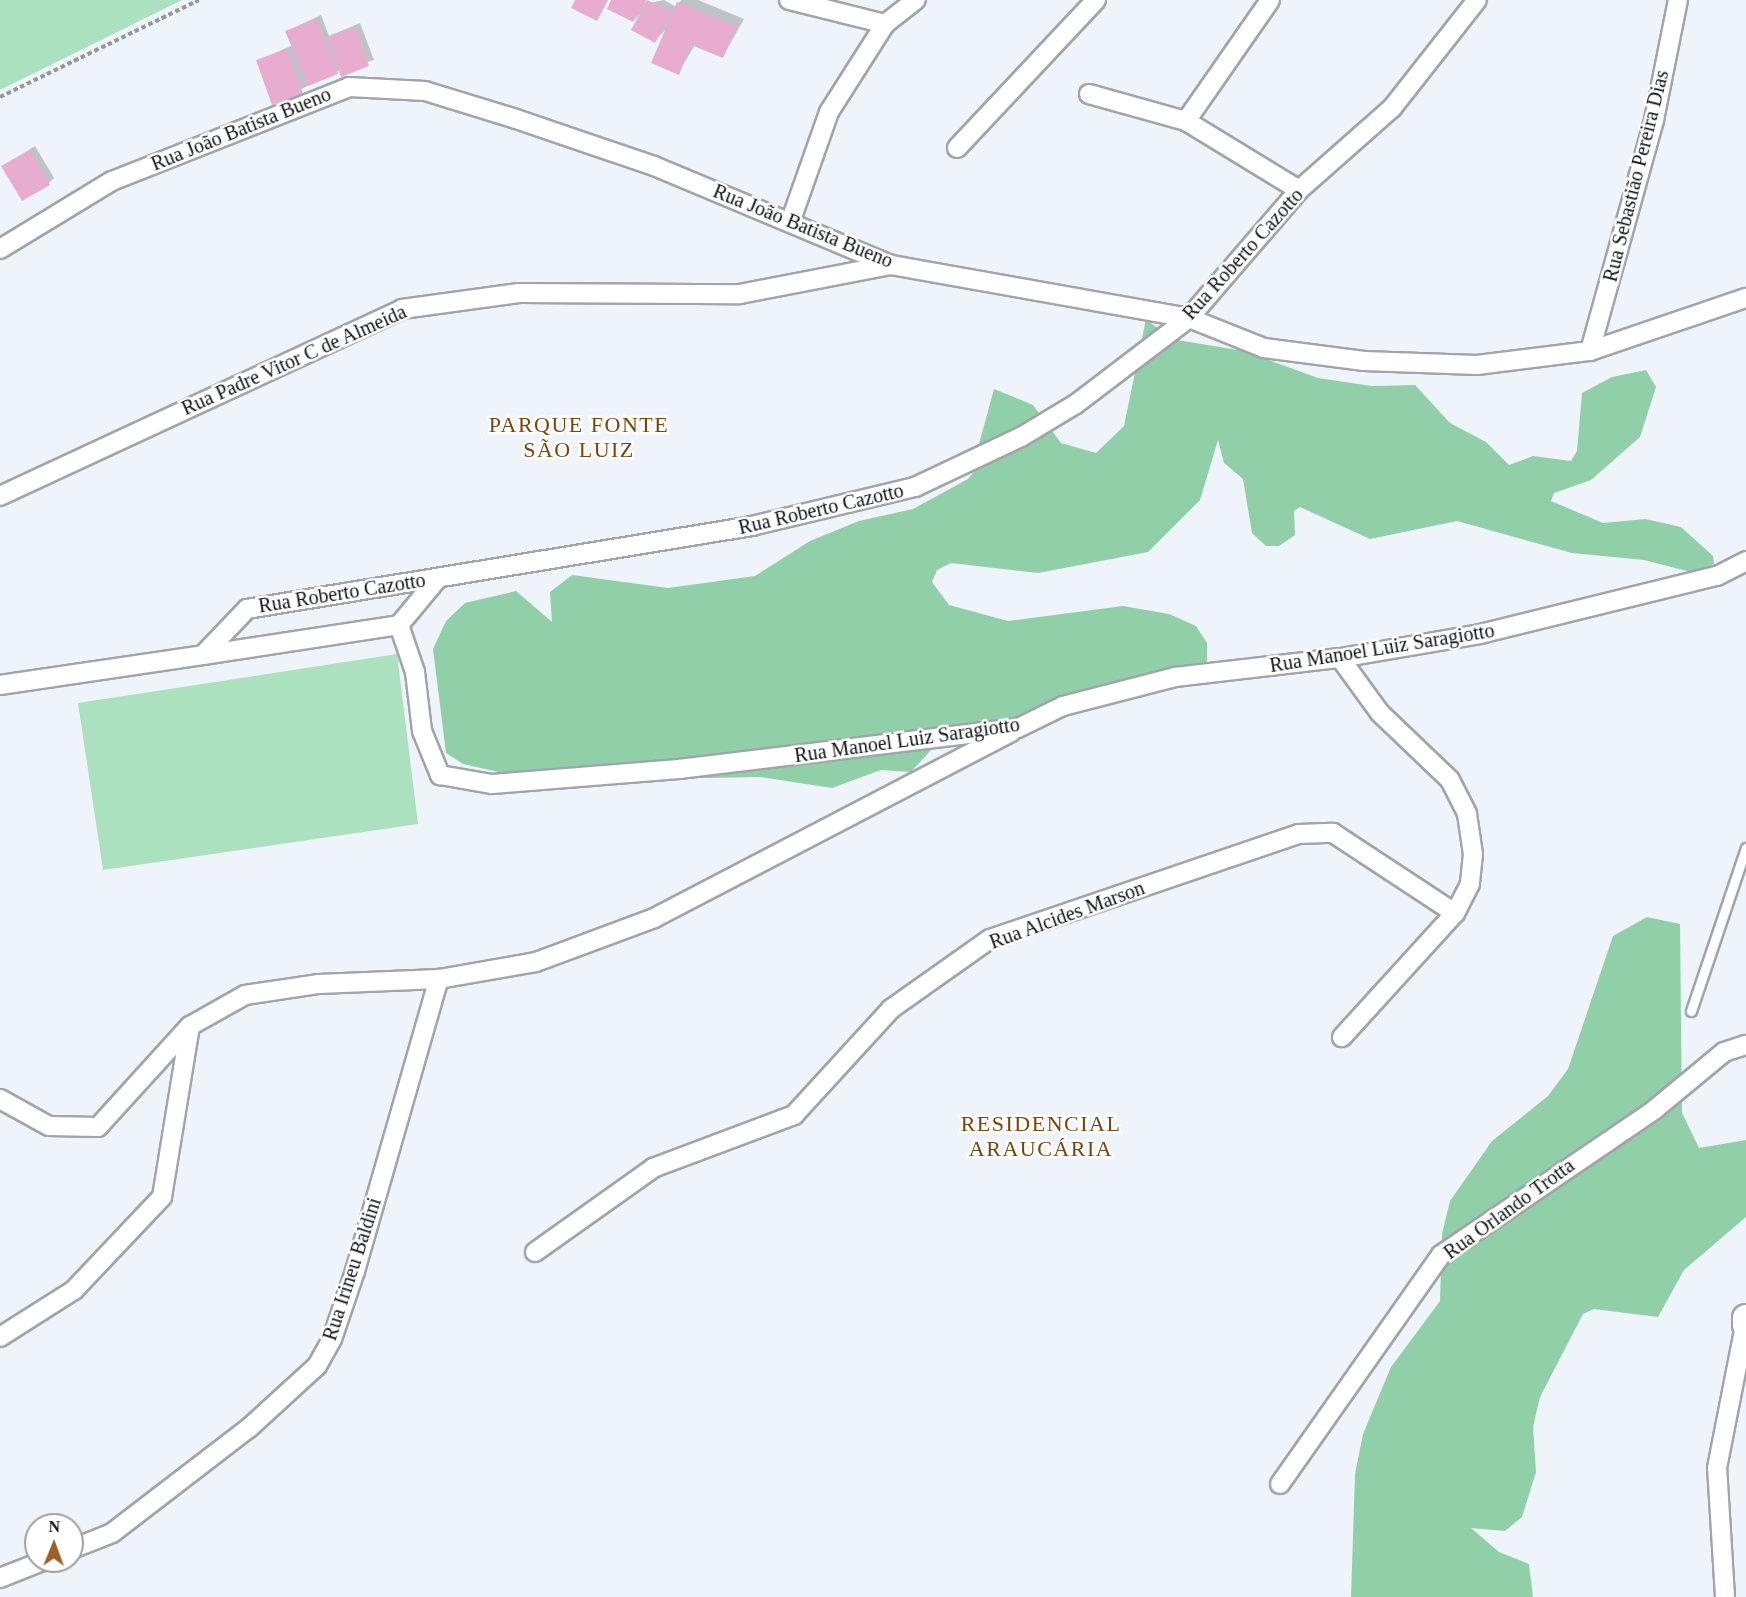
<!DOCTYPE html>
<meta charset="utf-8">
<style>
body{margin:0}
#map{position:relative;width:1746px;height:1597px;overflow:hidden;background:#eff4fa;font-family:"Times New Roman",serif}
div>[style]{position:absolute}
.green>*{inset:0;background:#abe1be}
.forest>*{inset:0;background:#91cfa8}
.shadow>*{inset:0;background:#0003}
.building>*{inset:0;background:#e8acd1}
.path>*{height:4px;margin-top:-2px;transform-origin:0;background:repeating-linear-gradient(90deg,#94989c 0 4.5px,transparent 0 7.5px)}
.roads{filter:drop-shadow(2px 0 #a0a5aa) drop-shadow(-2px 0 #a0a5aa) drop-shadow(0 2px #a0a5aa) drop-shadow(0 -2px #a0a5aa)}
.lane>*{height:9px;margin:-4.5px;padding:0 4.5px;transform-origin:4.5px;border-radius:4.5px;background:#fff}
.street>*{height:18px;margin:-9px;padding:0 9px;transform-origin:9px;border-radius:9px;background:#fff}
.secondary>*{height:26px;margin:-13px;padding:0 13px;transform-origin:13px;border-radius:13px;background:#fff}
span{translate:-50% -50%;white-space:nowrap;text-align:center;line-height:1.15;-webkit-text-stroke:5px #fff;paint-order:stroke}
.street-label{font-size:20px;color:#0f1113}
.quarter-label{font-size:22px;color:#7c440b;letter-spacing:1.5px}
.north{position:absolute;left:24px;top:1513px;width:60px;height:60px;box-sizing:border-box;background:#fff;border:2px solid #9fa0a1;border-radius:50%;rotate:1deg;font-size:16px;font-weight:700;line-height:24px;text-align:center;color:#0f1113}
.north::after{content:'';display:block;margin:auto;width:21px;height:27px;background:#9e5f27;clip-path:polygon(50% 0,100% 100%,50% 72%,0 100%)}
</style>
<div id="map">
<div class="green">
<i style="clip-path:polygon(0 0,182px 0,0 90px)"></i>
<i style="clip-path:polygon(397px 654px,418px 824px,103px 870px,78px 703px)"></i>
</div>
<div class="forest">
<i style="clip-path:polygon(1146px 319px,1171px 339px,1244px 351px,1318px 378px,1372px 386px,1415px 385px,1450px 423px,1486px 442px,1509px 465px,1533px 456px,1571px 461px,1577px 451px,1582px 393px,1612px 377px,1646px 370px,1656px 387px,1640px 437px,1591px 480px,1554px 493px,1551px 501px,1603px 523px,1645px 519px,1681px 527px,1713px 556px,1714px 564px,1695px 573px,1644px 560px,1572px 553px,1457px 521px,1370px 539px,1300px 507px,1294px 511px,1295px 535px,1279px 546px,1266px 546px,1252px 533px,1243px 479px,1224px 463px,1218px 440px,1200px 500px,1148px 552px,1038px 573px,951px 563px,937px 570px,932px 582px,949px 605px,1008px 621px,1123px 606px,1169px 614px,1196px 626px,1207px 643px,1207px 663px,1191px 676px,951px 737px,932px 749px,911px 772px,881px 770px,832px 788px,760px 777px,540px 781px,463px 764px,446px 753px,433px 649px,446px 621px,465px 603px,516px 591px,552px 622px,550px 592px,572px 575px,668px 588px,755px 576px,810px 541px,859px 521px,913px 509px,968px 479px,981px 463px,979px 444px,994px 389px,1033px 405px,1061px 443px,1096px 453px,1124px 426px)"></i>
<i style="clip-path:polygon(1647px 917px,1680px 924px,1682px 1113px,1699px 1148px,1746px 1140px,1746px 1217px,1684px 1270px,1658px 1317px,1594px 1309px,1583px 1314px,1540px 1397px,1533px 1427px,1536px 1472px,1522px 1517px,1505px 1531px,1471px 1528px,1499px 1552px,1529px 1564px,1533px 1597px,1351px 1597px,1355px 1474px,1363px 1434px,1391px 1367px,1440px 1301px,1442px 1234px,1450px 1201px,1492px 1141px,1548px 1096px,1568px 1069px,1613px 936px)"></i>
</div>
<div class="shadow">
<i style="clip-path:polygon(613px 0,646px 0,645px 4px,664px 0,676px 7px,681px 0,698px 0,744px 19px,723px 56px,695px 45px,678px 73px,668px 27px,655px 41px,642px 12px,633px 21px)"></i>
<i style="clip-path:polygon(321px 15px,329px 36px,360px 23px,374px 60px,340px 70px,273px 103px,257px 61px,293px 45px,287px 31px)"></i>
<i style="clip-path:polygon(35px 146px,54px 178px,49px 183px,3px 166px)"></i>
</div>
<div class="building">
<i style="clip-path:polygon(575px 0,608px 0,597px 21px,571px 8px)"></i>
<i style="clip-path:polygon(611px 0,645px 0,633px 22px,607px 9px)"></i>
<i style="clip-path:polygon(647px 0,672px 12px,655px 43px,631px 30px)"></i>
<i style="clip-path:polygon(677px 2px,737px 27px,723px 58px,691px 45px,679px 75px,651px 63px)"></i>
<i style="clip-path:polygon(316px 19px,338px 74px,308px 86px,285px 31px)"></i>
<i style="clip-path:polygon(355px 27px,369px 66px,341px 77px,327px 37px)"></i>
<i style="clip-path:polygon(287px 49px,303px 94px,272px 105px,256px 60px)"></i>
<i style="clip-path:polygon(30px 150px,50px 185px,22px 201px,1px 166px)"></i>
</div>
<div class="path">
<i style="left:0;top:97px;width:221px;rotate:-26deg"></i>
</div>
<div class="roads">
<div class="lane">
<i style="left:1691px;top:1011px;width:172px;rotate:-71.4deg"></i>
</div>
<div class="street">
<i style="left:789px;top:0;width:99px;rotate:14deg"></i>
<i style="left:1089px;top:94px;width:101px;rotate:15.6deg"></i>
<i style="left:1186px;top:121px;width:132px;rotate:31.4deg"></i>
<i style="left:1186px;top:121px;width:147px;rotate:-55.2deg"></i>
<i style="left:957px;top:148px;width:203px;rotate:-46.8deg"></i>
<i style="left:791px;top:220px;width:114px;rotate:-70.6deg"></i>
<i style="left:829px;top:112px;width:104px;rotate:-57.5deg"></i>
<i style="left:885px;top:24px;width:39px;rotate:-38deg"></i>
<i style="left:0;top:249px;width:131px;rotate:-31.3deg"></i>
<i style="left:112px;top:181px;width:255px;rotate:-21.6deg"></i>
<i style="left:349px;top:87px;width:76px;rotate:3deg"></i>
<i style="left:425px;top:91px;width:95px;rotate:17.1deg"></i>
<i style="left:516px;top:119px;width:146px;rotate:18.8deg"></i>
<i style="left:654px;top:166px;width:257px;rotate:22.7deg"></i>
<i style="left:891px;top:265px;width:303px;rotate:10.1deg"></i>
<i style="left:1189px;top:318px;width:81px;rotate:21.8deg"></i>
<i style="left:1264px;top:348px;width:101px;rotate:7.4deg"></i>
<i style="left:1364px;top:361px;width:113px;rotate:2deg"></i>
<i style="left:1477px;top:365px;width:114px;rotate:-7.1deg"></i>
<i style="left:1590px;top:351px;width:165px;rotate:-18.8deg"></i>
<i style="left:1590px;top:351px;width:240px;rotate:-74.5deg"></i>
<i style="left:1654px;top:120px;width:122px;rotate:-78.7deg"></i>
<i style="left:0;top:496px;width:443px;rotate:-24.9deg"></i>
<i style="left:402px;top:309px;width:118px;rotate:-7.8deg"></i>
<i style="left:519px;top:293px;width:221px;rotate:0.3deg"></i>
<i style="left:740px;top:294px;width:154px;rotate:-10.9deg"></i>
<i style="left:399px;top:625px;width:61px;rotate:-50.3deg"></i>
<i style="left:203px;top:655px;width:198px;rotate:-8.7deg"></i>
<i style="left:399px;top:625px;width:50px;rotate:71.2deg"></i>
<i style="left:415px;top:672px;width:59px;rotate:83.2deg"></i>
<i style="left:422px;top:731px;width:48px;rotate:67.8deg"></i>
<i style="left:440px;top:775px;width:53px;rotate:9.8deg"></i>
<i style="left:492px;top:784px;width:188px;rotate:-4.6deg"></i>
<i style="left:679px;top:769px;width:341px;rotate:-6.9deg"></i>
<i style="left:1018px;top:728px;width:50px;rotate:-26.1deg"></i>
<i style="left:1063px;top:706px;width:116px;rotate:-14.5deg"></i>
<i style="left:1175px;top:677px;width:166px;rotate:-6.6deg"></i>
<i style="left:1340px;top:658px;width:142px;rotate:-9.7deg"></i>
<i style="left:1480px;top:634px;width:244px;rotate:-13.8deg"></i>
<i style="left:1717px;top:576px;width:33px;rotate:-27deg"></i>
<i style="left:1340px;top:658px;width:68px;rotate:54deg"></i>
<i style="left:1380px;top:713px;width:97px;rotate:43.7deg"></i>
<i style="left:1450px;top:780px;width:38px;rotate:63deg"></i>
<i style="left:1467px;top:814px;width:40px;rotate:81.5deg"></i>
<i style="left:1473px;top:854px;width:30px;rotate:96deg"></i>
<i style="left:1470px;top:884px;width:33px;rotate:117deg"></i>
<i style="left:1455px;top:913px;width:168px;rotate:132.3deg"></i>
<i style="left:0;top:685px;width:205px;rotate:-8.4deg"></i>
<i style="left:203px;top:655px;width:64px;rotate:-46.3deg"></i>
<i style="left:247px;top:609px;width:512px;rotate:-9.33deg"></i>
<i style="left:752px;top:526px;width:168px;rotate:-13.5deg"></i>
<i style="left:915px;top:487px;width:117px;rotate:-25.3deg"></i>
<i style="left:1021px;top:437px;width:64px;rotate:-31deg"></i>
<i style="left:1076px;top:404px;width:142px;rotate:-37.3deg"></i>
<i style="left:1189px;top:318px;width:169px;rotate:-49.3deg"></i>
<i style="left:1299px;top:190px;width:124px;rotate:-41.4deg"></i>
<i style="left:1392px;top:108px;width:137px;rotate:-51.8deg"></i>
<i style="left:0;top:1099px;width:56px;rotate:28.9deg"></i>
<i style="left:49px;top:1126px;width:49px;rotate:1.2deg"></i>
<i style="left:98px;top:1127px;width:137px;rotate:-47.7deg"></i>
<i style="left:190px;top:1026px;width:63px;rotate:-29.4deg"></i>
<i style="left:245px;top:995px;width:75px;rotate:-8.5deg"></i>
<i style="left:319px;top:984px;width:120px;rotate:-2.4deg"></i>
<i style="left:439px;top:979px;width:98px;rotate:-9.9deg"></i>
<i style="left:536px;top:962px;width:126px;rotate:-20.4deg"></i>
<i style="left:654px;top:918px;width:403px;rotate:-27.5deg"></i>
<i style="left:535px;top:1252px;width:145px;rotate:-35.4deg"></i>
<i style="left:653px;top:1168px;width:151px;rotate:-20.6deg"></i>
<i style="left:794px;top:1115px;width:144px;rotate:-47.5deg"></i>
<i style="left:891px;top:1009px;width:121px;rotate:-35.3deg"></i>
<i style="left:990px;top:939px;width:326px;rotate:-18.8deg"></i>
<i style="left:1299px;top:834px;width:34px;rotate:-2deg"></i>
<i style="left:1333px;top:833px;width:146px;rotate:33.3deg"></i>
<i style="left:0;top:1337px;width:88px;rotate:-32.4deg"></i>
<i style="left:74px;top:1290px;width:128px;rotate:-46.6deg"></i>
<i style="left:162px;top:1197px;width:173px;rotate:-80.7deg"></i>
<i style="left:1280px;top:1484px;width:280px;rotate:-54.9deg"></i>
<i style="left:1441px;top:1255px;width:258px;rotate:-34.2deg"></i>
<i style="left:1654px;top:1110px;width:91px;rotate:-39.6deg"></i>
<i style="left:1724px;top:1052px;width:23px;rotate:-18deg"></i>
<i style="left:72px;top:1549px;width:43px;rotate:-21.8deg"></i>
<i style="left:112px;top:1533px;width:173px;rotate:-37.5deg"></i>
<i style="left:249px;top:1428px;width:92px;rotate:-42.4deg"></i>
<i style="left:317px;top:1366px;width:31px;rotate:-61deg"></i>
<i style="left:332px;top:1339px;width:72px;rotate:-71.3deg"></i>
<i style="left:355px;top:1271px;width:304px;rotate:-74deg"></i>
<i style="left:0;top:1578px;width:46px;rotate:-21.6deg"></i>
<i style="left:1725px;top:1597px;width:129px;rotate:-93.5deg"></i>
<i style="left:1717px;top:1468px;width:146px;rotate:-78.9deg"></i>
</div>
<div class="secondary">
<i style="left:1746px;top:1318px;width:7px;rotate:90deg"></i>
</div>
</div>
<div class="street-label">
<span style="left:241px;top:129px;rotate:-22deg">Rua João Batista Bueno</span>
<span style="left:1636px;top:176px;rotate:-76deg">Rua Sebastião Pereira Dias</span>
<span style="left:803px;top:226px;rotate:22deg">Rua João Batista Bueno</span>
<span style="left:1243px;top:254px;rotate:-48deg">Rua Roberto Cazotto</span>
<span style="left:294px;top:360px;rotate:-24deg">Rua Padre Vitor C de Almeida</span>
<span style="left:821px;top:509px;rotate:-13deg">Rua Roberto Cazotto</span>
<span style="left:342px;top:593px;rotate:-9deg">Rua Roberto Cazotto</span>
<span style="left:1382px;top:648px;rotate:-9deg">Rua Manoel Luiz Saragiotto</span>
<span style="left:907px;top:740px;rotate:-8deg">Rua Manoel Luiz Saragiotto</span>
<span style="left:1067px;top:915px;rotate:-20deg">Rua Alcides Marson</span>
<span style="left:1509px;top:1209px;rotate:-36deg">Rua Orlando Trotta</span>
<span style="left:352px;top:1269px;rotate:-72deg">Rua Irineu Baldini</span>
</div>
<div class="quarter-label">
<span style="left:579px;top:437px">PARQUE FONTE<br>SÃO LUIZ</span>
<span style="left:1041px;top:1136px">RESIDENCIAL<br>ARAUCÁRIA</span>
</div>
<div class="north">N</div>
</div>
